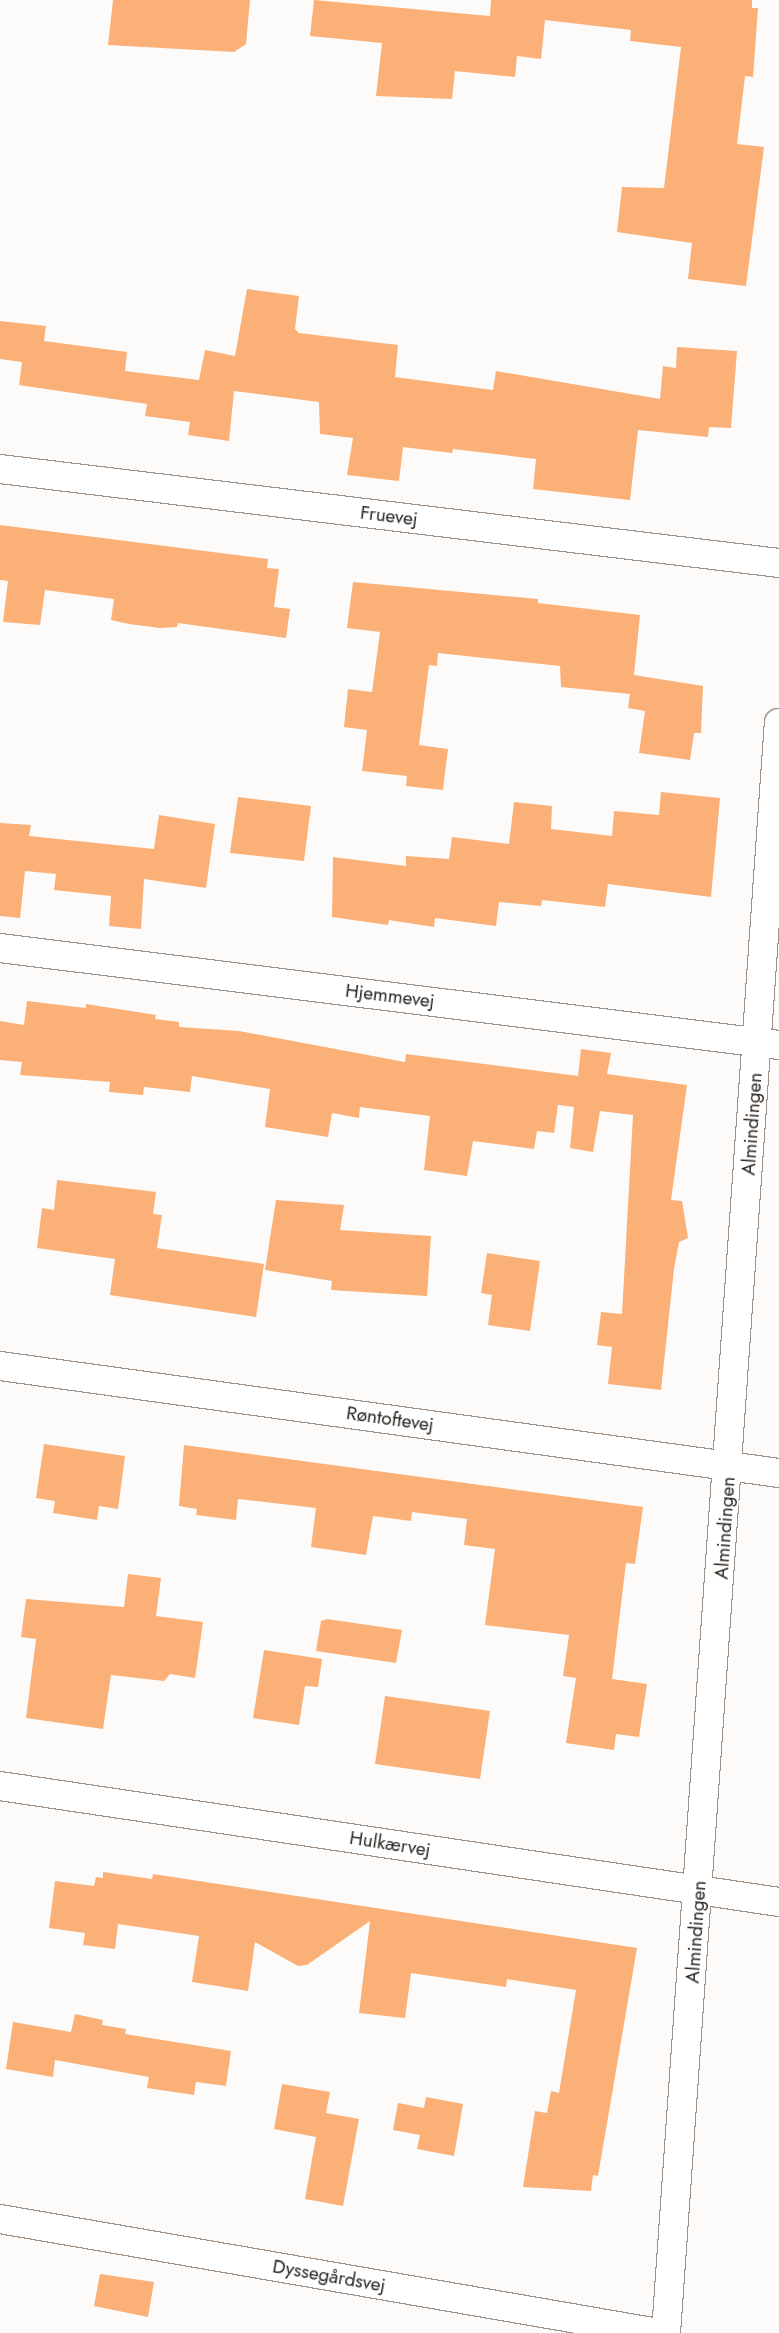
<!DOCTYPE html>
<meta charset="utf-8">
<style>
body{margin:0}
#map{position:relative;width:779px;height:2333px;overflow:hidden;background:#fdfbf9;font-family:Jost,sans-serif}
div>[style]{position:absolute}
.building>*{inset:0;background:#fab077}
.roads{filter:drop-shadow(1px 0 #9e9188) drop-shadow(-1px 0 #9e9188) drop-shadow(0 1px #9e9188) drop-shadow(0 -1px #9e9188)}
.minor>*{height:28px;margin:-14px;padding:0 14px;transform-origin:14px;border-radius:14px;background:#fff}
span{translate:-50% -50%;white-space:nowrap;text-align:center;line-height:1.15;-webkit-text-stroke:4px #fff;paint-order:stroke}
.street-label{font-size:19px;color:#2a2521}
</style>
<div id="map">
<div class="building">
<i style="clip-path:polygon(113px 0,250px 0,246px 44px,234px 52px,108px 45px)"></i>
<i style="clip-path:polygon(314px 0,490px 16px,491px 0,752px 0,752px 8px,758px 8px,753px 77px,745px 76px,737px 144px,764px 147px,746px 286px,688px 279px,692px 243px,617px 232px,622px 187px,664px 188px,681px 47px,630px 41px,631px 30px,545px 20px,541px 59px,517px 56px,515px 77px,455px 71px,452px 99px,376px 96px,382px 43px,310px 36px)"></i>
<i style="clip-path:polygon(247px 289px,299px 296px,295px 329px,299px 333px,398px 345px,395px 377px,493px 390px,496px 371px,660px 399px,663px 366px,676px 368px,677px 347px,737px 351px,731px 428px,709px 427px,708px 437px,638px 430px,630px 500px,533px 489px,536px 459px,453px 449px,452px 453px,403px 447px,399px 481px,347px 475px,353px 438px,320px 434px,319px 402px,234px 391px,229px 441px,188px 435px,190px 422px,145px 416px,147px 404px,19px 385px,22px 362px,0 359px,0 321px,46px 326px,44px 341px,127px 352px,125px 371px,199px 380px,205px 350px,235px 356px)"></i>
<i style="clip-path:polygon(0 525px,268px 559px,267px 568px,279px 569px,274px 607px,290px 609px,286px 638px,178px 623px,177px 627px,160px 628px,129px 624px,111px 620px,114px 599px,45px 590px,40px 625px,3px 622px,8px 581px,0 580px)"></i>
<i style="clip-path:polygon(353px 582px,538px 599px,538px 603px,640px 615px,634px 675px,703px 686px,701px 733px,694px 733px,690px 760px,639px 753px,645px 711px,628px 708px,630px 694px,561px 687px,560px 666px,438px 653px,437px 666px,429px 665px,419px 745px,448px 749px,443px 790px,406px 786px,407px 776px,362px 771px,367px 730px,344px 727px,348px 689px,372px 692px,380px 632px,347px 628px)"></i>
<i style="clip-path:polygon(661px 792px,720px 798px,711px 897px,608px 884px,605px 907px,542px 900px,541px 906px,499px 902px,496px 926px,435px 918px,434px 927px,389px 920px,388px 925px,332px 917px,333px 857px,406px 866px,406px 856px,449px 859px,452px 837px,509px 844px,514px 802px,552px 806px,551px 829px,612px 836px,614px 811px,659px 815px)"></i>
<i style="clip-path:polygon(238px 797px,311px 806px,304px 861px,230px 853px)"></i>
<i style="clip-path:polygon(159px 815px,215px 824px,206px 888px,144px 879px,141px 929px,109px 926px,111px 896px,54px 890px,56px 874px,25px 871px,20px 918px,0 916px,0 823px,31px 825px,29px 836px,154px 849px)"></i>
<i style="clip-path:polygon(27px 1001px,86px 1008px,86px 1004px,156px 1015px,155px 1019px,179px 1022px,179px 1027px,239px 1031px,405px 1062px,406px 1054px,578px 1076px,581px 1049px,611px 1053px,607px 1074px,687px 1085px,671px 1200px,682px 1201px,688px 1238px,679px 1242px,674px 1269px,661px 1390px,608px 1384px,612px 1347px,597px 1345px,601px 1312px,622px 1314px,633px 1115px,600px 1111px,593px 1152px,570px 1148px,574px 1107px,558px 1105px,554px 1133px,537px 1131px,534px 1149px,473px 1141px,467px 1176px,424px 1170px,430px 1116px,360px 1107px,359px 1118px,332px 1113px,328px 1137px,265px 1127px,270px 1089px,192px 1076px,190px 1092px,144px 1087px,143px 1095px,109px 1092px,110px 1082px,20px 1075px,22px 1062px,0 1060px,0 1021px,24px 1025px)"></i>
<i style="clip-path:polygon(57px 1180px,156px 1192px,153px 1214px,162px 1215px,157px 1248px,264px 1264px,256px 1317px,110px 1295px,115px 1259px,37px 1248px,42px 1208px,54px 1210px)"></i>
<i style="clip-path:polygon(276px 1200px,344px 1205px,340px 1230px,431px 1236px,427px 1296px,331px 1290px,332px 1281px,265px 1270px)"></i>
<i style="clip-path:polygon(487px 1253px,540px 1261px,530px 1331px,488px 1325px,492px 1295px,481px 1293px)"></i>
<i style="clip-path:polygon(44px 1444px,125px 1456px,118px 1509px,99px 1506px,97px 1520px,53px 1513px,55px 1501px,36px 1498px)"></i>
<i style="clip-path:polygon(184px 1445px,643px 1507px,635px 1564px,626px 1563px,612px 1679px,647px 1684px,639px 1737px,616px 1734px,614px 1750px,566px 1743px,576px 1678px,563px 1676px,569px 1635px,485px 1625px,495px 1549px,464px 1545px,467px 1519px,412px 1512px,411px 1521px,373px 1516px,366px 1555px,311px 1547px,316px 1508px,238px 1499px,236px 1520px,196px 1515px,197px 1509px,179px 1506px)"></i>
<i style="clip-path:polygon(128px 1574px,161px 1578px,156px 1616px,203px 1622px,195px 1678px,170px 1674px,164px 1681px,111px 1675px,103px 1729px,26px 1718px,36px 1639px,21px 1637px,26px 1599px,124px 1607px)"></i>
<i style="clip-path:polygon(327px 1619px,402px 1630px,396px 1663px,316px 1651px,321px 1621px)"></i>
<i style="clip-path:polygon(264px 1650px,322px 1659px,318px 1687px,305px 1686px,299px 1725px,253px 1718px)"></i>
<i style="clip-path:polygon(385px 1696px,490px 1711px,480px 1779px,375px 1764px)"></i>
<i style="clip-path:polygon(103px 1872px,152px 1879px,153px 1874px,637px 1948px,598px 2176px,593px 2175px,591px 2191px,523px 2187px,535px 2111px,547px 2113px,551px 2091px,559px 2093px,576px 1990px,507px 1979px,506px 1987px,411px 1973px,405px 2018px,359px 2013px,370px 1921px,307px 1965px,298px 1966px,255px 1942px,248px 1991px,192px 1982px,199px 1936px,118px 1924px,115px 1949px,83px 1945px,85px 1933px,49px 1928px,55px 1881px,94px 1886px,96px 1877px,103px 1878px)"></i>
<i style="clip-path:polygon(75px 2014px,103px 2020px,102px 2025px,126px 2029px,125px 2034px,231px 2051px,226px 2086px,196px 2082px,194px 2095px,147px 2088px,149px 2077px,55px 2060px,53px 2077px,6px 2069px,13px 2022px,71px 2032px)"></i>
<i style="clip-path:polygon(282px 2084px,330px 2092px,326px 2113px,359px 2119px,343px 2206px,305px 2199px,316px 2137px,274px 2129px)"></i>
<i style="clip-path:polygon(426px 2097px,463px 2104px,454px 2156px,417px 2149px,420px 2135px,393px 2130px,398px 2103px,424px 2108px)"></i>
<i style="clip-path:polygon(100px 2274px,154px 2282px,148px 2317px,94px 2306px)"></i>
</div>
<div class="roads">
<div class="minor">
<i style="left:0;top:469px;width:785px;rotate:6.88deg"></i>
<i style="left:0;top:948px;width:785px;rotate:7.1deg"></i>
<i style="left:0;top:1366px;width:786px;rotate:7.82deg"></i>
<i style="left:0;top:1786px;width:788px;rotate:8.47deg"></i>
<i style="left:0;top:2219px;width:668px;rotate:9.83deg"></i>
<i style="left:666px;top:2333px;width:1614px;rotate:-85.99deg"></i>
</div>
</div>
<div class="street-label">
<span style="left:389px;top:516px;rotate:7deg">Fruevej</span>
<span style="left:390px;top:996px;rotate:7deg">Hjemmevej</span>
<span style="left:752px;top:1124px;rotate:-86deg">Almindingen</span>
<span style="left:390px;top:1419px;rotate:8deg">Røntoftevej</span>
<span style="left:725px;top:1528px;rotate:-86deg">Almindingen</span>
<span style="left:390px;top:1844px;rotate:9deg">Hulkærvej</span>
<span style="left:696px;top:1932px;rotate:-86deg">Almindingen</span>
<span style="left:329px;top:2276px;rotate:10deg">Dyssegårdsvej</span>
</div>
</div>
